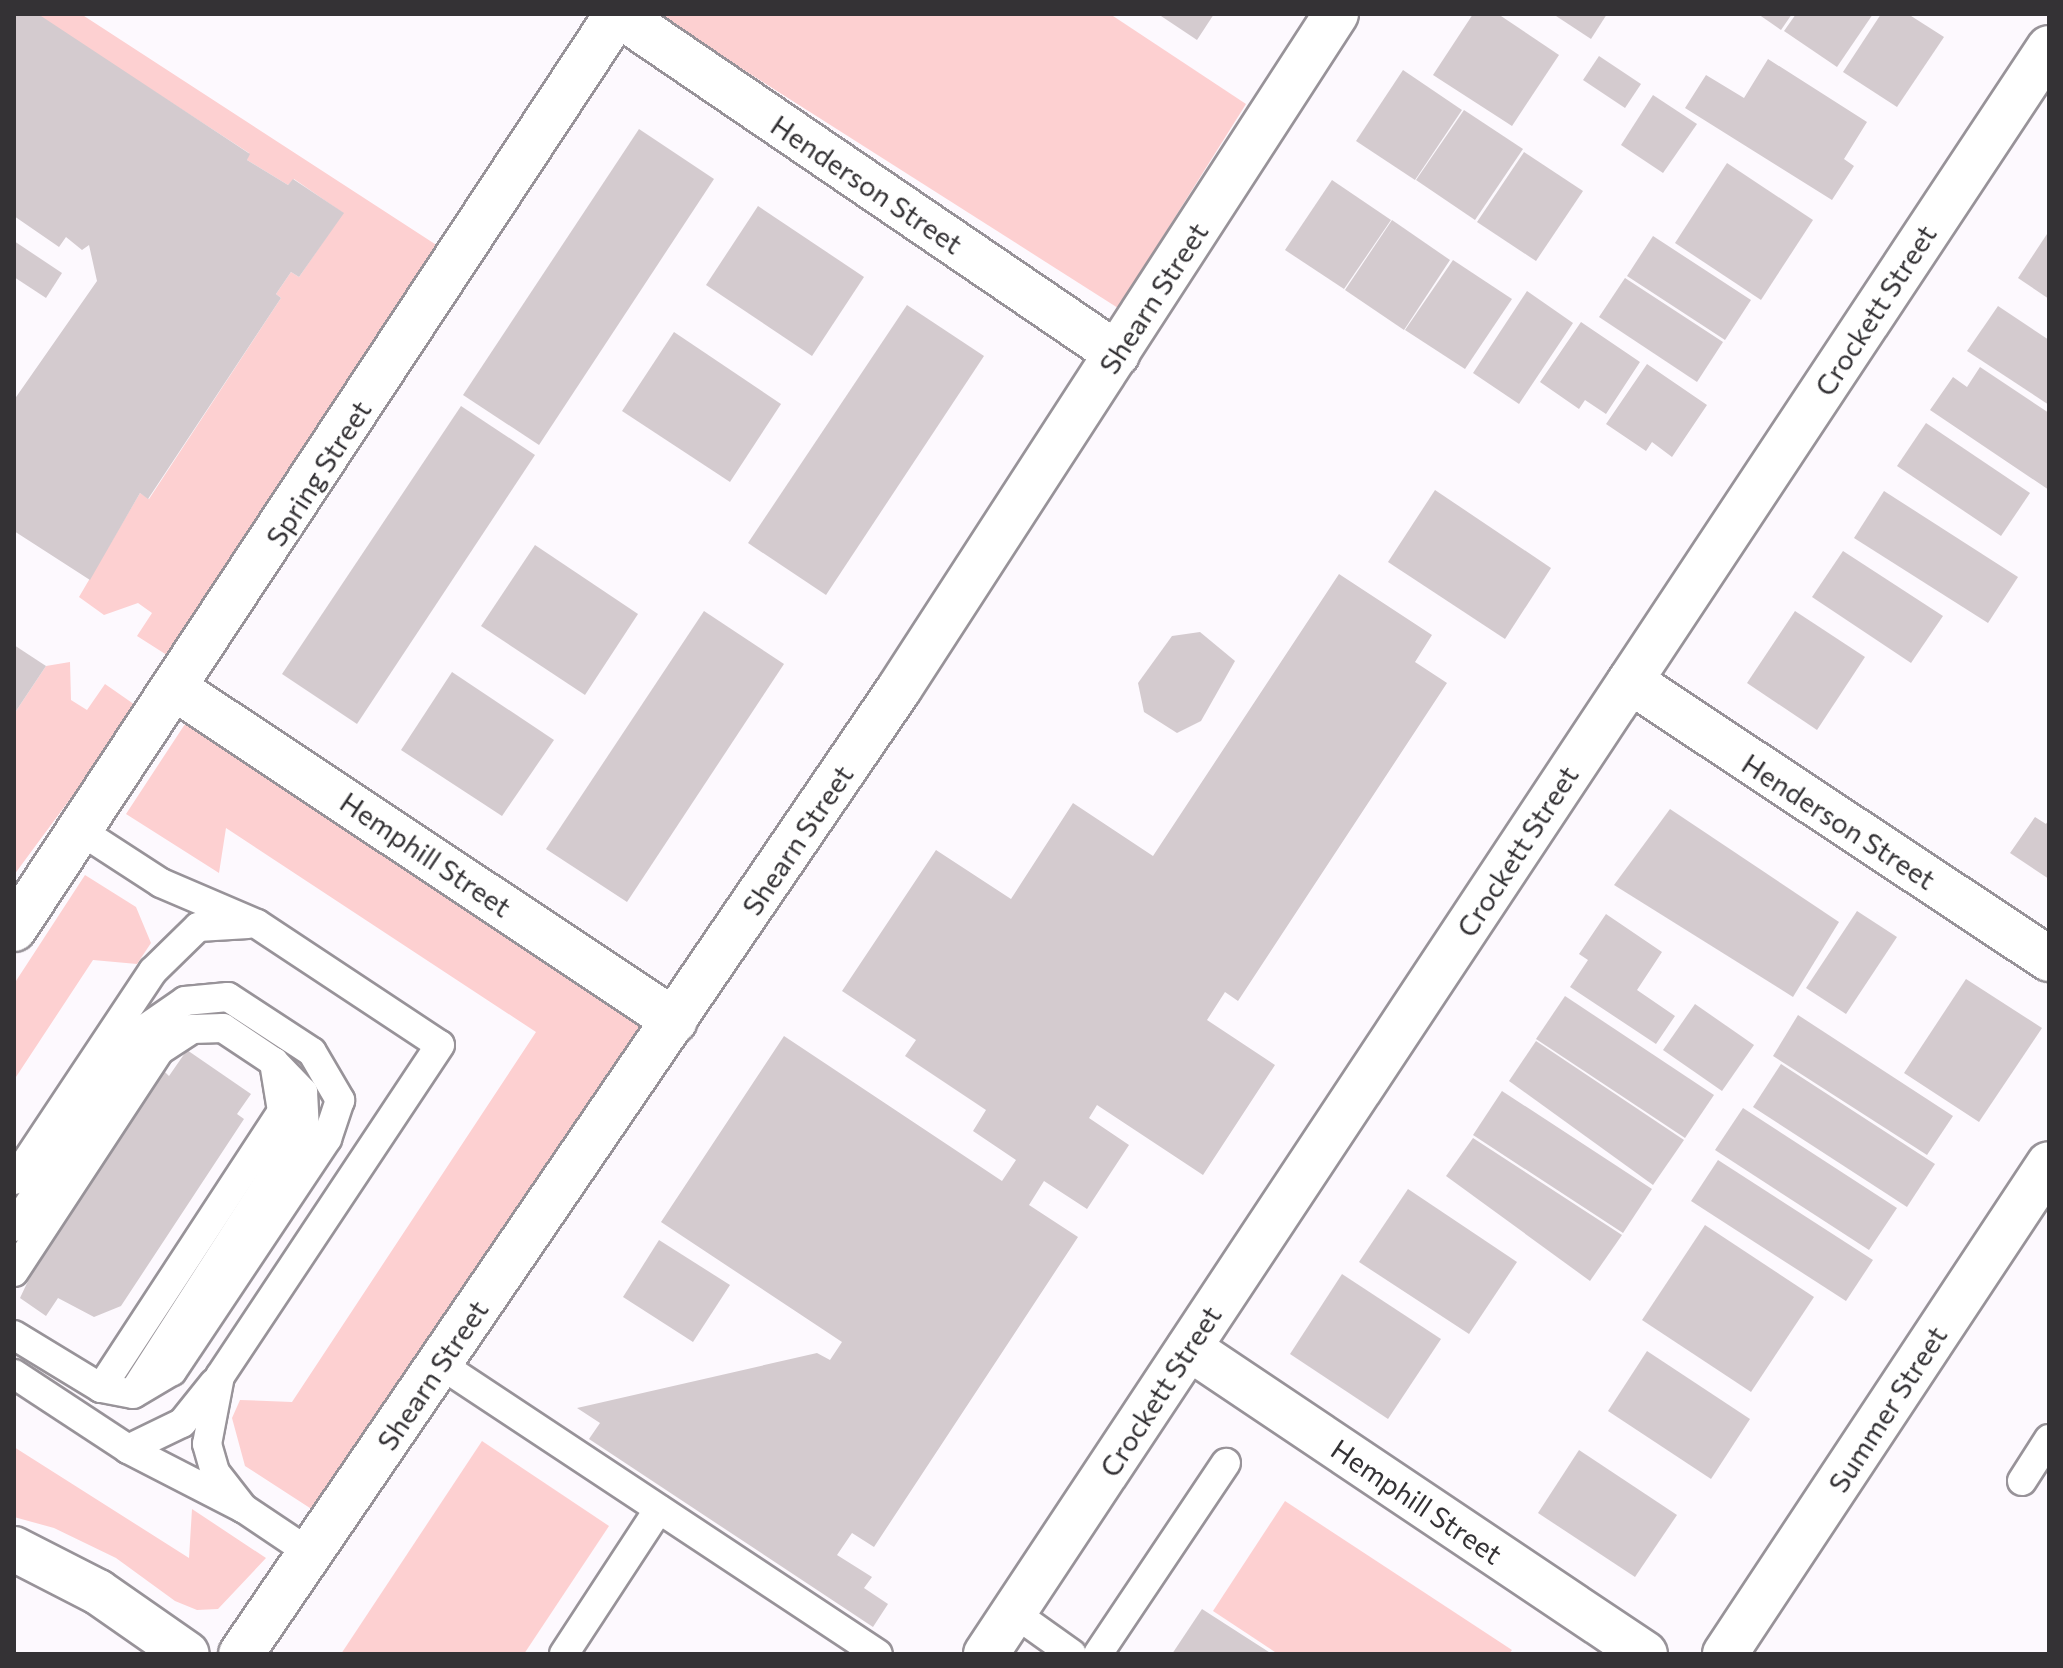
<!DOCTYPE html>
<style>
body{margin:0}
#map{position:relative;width:2063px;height:1668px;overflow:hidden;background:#fdf9fe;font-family:Commissioner,sans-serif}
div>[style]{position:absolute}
.green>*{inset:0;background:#fdd0d1}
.building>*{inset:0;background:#d4cbcf}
.roads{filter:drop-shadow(2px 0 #989399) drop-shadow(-2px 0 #989399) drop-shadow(0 2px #989399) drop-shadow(0 -2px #989399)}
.service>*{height:28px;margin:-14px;padding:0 14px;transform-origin:14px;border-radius:14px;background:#fff}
.minor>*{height:44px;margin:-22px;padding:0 22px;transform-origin:22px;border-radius:22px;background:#fff}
.tertiary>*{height:44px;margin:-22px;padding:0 22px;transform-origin:22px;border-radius:22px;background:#fff}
.secondary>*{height:44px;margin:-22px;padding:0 22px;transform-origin:22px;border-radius:22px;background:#fff}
span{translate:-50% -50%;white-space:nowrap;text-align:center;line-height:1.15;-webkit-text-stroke:6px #fff;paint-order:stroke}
.street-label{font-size:28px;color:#343235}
.frame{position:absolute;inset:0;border:16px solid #343235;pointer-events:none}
</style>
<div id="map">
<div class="green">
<i style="clip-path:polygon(35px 14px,81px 14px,438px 246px,170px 657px,137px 636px,152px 613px,138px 603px,104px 615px,79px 597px,140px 493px,149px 499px,281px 298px,276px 294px,291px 272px,299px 277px,343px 213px,294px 179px,288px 185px,247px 160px,249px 153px)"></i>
<i style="clip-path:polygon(656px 14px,1110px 14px,1246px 104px,1118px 308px)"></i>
<i style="clip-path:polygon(70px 662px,71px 700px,87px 710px,105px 684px,138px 707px,14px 875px,14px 714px,46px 666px)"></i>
<i style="clip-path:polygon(187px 721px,643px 1023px,313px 1510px,245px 1466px,232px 1418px,240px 1400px,292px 1402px,536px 1032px,226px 828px,219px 873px,126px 814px)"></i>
<i style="clip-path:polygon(85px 875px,136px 907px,151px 943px,137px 964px,93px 960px,14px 1080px,14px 984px)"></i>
<i style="clip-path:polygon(482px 1441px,609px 1526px,524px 1654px,341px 1654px)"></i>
<i style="clip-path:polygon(14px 1447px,189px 1558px,192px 1509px,266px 1558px,218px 1609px,197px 1610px,175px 1601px,116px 1558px,54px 1528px,14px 1517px)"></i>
<i style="clip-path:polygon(1285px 1501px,1512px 1650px,1509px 1654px,1278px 1654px,1213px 1611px)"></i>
</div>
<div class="building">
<i style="clip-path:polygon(14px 14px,38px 14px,250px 154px,247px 160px,288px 185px,293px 179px,344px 213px,299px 277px,291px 272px,276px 294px,281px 298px,148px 499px,140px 493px,90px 580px,14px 531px,14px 400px,97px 281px,89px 245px,82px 250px,66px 237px,59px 247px,14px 216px)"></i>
<i style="clip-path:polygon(1158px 14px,1214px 14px,1197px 40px)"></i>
<i style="clip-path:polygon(1473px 14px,1498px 14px,1559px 55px,1512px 126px,1433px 75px)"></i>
<i style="clip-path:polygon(1553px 14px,1607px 14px,1591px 39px)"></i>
<i style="clip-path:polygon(1758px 14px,1792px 14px,1781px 30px)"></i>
<i style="clip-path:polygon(1796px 14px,1873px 14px,1837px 67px,1784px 31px)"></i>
<i style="clip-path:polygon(1881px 14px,1908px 14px,1944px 37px,1897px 107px,1843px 72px)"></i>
<i style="clip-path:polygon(1599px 56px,1641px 84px,1625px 108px,1583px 80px)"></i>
<i style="clip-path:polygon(1768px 59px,1867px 122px,1844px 159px,1854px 166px,1832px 200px,1685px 108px,1706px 75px,1744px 98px)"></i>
<i style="clip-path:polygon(1403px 70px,1462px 110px,1415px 180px,1356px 141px)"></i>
<i style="clip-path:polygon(1653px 95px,1697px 124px,1663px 173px,1621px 145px)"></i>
<i style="clip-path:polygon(1464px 110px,1523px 149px,1475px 220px,1416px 180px)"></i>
<i style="clip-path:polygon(639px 129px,714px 179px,539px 445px,463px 395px)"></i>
<i style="clip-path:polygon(1524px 152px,1583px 191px,1536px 261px,1477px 222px)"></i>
<i style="clip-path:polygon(1727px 163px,1813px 220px,1761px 300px,1675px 243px)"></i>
<i style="clip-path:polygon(1332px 180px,1391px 220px,1344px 289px,1285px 250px)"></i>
<i style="clip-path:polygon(758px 206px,864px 277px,812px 356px,706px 285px)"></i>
<i style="clip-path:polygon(1392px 220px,1450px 260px,1404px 330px,1345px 290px)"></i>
<i style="clip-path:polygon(2049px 231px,2049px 299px,2018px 278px)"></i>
<i style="clip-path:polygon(1653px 236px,1751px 300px,1725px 340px,1627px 276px)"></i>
<i style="clip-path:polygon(14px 241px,62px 273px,46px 298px,14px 277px)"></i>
<i style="clip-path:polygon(1453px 260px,1512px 299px,1465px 369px,1405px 330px)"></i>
<i style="clip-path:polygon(1625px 278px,1723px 342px,1697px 382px,1599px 317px)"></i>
<i style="clip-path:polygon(1527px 291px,1573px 323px,1519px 404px,1473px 373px)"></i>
<i style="clip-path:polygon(907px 305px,984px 356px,826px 595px,748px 543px)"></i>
<i style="clip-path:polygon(1998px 306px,2049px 340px,2049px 405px,1967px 351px)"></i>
<i style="clip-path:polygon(1581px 322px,1640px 362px,1606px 414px,1585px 400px,1579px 409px,1540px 382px)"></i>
<i style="clip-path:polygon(674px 332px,781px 404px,730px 482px,622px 411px)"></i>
<i style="clip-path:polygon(1647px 364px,1707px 405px,1672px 457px,1652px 442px,1646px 451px,1606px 424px)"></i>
<i style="clip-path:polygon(1980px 367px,2049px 413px,2049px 490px,1930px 410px,1953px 377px,1967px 387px)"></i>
<i style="clip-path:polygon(461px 406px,535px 455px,357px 724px,282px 674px)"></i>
<i style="clip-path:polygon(1926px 423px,2030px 493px,2001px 536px,1897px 466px)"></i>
<i style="clip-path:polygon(1435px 490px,1551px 568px,1505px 639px,1388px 562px)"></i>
<i style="clip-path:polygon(1884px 491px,2018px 577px,1988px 623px,1854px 538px)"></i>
<i style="clip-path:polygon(535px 545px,638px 614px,585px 695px,481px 626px)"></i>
<i style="clip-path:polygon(1843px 551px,1943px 616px,1911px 663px,1812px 597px)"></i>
<i style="clip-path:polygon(1339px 574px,1432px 635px,1415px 662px,1447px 683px,1238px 1001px,1225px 992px,1207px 1020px,1275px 1065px,1203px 1175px,1097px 1105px,1089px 1118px,1129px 1145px,1087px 1209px,1044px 1181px,1029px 1205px,1078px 1237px,874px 1547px,852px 1533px,837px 1555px,872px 1577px,864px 1588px,888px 1604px,873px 1627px,589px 1439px,600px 1423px,577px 1408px,817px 1353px,830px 1360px,842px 1342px,661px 1222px,784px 1036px,1002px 1181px,1016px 1160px,973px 1131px,986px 1110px,905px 1056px,916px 1040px,842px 991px,936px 850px,1011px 899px,1073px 803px,1153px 856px)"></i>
<i style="clip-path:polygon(704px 611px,784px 664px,627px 902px,546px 849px)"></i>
<i style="clip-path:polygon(1795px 611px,1865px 657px,1817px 730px,1747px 683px)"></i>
<i style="clip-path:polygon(1200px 632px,1235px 661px,1201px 721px,1177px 733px,1144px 712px,1138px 683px,1172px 636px)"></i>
<i style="clip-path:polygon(14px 645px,46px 666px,14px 714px)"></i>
<i style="clip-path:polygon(452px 672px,554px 740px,502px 816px,401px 750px)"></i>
<i style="clip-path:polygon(1670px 809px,1839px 922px,1793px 997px,1614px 885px)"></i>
<i style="clip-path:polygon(2035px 817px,2046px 824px,2049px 819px,2049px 879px,2010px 853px)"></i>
<i style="clip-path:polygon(1857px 911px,1897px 937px,1846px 1014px,1806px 988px)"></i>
<i style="clip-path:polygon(1606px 914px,1662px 952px,1637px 990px,1675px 1016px,1656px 1044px,1570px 987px,1588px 960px,1579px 954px)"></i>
<i style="clip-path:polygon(1966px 979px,2042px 1028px,1979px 1122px,1904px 1073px)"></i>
<i style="clip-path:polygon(1565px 996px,1714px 1095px,1685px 1138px,1536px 1039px)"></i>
<i style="clip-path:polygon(1695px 1004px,1754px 1045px,1722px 1091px,1663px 1050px)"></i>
<i style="clip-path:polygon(1798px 1015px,1953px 1116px,1927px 1155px,1773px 1056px)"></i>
<i style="clip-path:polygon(1536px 1041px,1684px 1140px,1653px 1185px,1509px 1081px)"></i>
<i style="clip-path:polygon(187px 1050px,251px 1094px,237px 1114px,244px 1119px,121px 1306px,94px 1317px,58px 1298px,46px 1316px,20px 1298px,36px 1264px,164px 1071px,169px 1076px)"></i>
<i style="clip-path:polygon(1781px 1064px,1935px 1164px,1907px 1207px,1753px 1107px)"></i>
<i style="clip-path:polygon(1502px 1091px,1652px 1189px,1623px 1233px,1473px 1135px)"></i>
<i style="clip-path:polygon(1743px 1108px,1897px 1208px,1869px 1250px,1715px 1150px)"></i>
<i style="clip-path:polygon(1473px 1138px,1622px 1235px,1590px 1281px,1446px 1176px)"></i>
<i style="clip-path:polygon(1718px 1160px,1873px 1260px,1846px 1301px,1691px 1201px)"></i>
<i style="clip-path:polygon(1408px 1189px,1517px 1262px,1469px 1334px,1359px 1262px)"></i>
<i style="clip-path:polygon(1705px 1225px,1814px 1297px,1751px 1392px,1642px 1320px)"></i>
<i style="clip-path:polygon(659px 1240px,730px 1285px,693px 1342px,623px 1297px)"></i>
<i style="clip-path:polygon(1342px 1274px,1441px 1339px,1388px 1419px,1290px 1354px)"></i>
<i style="clip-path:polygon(1647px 1351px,1750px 1419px,1711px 1479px,1608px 1411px)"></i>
<i style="clip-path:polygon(1579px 1450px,1677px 1515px,1635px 1577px,1538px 1513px)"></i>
<i style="clip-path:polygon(1202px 1609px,1272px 1654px,1172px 1654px)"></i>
</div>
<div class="roads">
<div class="service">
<i style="left:81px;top:831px;width:95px;rotate:33deg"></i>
<i style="left:161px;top:883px;width:104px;rotate:23.1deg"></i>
<i style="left:257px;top:924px;width:219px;rotate:33.5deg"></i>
<i style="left:440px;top:1045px;width:397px;rotate:123.6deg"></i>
<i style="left:220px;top:1376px;width:69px;rotate:100.8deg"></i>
<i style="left:207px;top:1444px;width:29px;rotate:74deg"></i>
<i style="left:215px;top:1472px;width:46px;rotate:52.1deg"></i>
<i style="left:14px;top:1180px;width:251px;rotate:-56.4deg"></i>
<i style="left:153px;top:971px;width:63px;rotate:-44.4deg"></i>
<i style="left:198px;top:927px;width:50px;rotate:-3.4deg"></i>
<i style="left:14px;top:1227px;width:235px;rotate:-56.8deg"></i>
<i style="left:143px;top:1030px;width:51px;rotate:-34.6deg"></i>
<i style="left:185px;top:1001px;width:43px;rotate:-5.3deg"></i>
<i style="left:228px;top:997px;width:100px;rotate:33.2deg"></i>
<i style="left:312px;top:1052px;width:56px;rotate:59.7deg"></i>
<i style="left:340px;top:1100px;width:41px;rotate:108.4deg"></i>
<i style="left:327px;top:1139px;width:279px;rotate:123.7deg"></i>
<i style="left:172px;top:1371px;width:45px;rotate:149.5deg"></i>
<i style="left:133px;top:1394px;width:33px;rotate:-169deg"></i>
<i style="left:101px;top:1388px;width:102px;rotate:-148.7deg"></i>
<i style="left:14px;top:1272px;width:266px;rotate:-56.7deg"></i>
<i style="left:160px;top:1050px;width:38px;rotate:-33deg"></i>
<i style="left:192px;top:1029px;width:31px;rotate:-2deg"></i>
<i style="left:223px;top:1028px;width:61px;rotate:33.7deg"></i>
<i style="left:274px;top:1062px;width:42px;rotate:46deg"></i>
<i style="left:303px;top:1092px;width:33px;rotate:87deg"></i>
<i style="left:305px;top:1125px;width:316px;rotate:122.7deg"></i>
<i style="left:440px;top:1364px;width:525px;rotate:33.51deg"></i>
<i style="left:14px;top:1374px;width:136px;rotate:33.3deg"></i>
<i style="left:128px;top:1449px;width:129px;rotate:27.2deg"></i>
<i style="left:243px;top:1508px;width:81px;rotate:33.9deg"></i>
<i style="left:101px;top:1388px;width:331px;rotate:-56.8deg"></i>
<i style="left:282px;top:1111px;width:50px;rotate:-99.3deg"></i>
<i style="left:128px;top:1449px;width:60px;rotate:-25.7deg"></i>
<i style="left:182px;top:1423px;width:51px;rotate:-51.3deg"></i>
<i style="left:2022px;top:1481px;width:50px;rotate:-57.3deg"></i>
<i style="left:1013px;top:1612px;width:72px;rotate:35.4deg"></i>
<i style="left:564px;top:1654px;width:173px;rotate:-56.8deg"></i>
<i style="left:1098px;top:1654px;width:230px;rotate:-56.2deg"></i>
</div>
<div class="minor">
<i style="left:618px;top:14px;width:604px;rotate:34.27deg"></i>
<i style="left:1630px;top:681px;width:503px;rotate:33.56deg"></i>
<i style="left:176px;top:689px;width:599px;rotate:33.64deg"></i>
<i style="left:1189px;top:1348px;width:549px;rotate:33.86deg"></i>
<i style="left:14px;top:1549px;width:94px;rotate:27.1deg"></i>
<i style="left:98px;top:1592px;width:108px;rotate:34.9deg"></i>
<i style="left:241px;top:1654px;width:1168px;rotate:-55.71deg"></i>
<i style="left:899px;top:689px;width:804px;rotate:-57.08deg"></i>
<i style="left:1725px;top:1654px;width:587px;rotate:-56.53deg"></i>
</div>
<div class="tertiary">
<i style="left:14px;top:929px;width:1096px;rotate:-56.61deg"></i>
</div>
<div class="secondary">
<i style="left:986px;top:1654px;width:1926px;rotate:-56.5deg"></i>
</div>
</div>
<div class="street-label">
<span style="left:867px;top:184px;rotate:34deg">Henderson Street</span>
<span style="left:1153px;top:298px;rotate:-57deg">Shearn Street</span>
<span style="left:1875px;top:310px;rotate:-57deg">Crockett Street</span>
<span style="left:318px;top:473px;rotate:-57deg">Spring Street</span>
<span style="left:1839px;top:821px;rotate:33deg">Henderson Street</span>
<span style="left:797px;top:840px;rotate:-56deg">Shearn Street</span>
<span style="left:1517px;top:851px;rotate:-57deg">Crockett Street</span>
<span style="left:426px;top:854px;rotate:34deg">Hemphill Street</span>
<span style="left:432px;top:1375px;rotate:-56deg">Shearn Street</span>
<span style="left:1160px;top:1391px;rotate:-57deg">Crockett Street</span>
<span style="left:1887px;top:1409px;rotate:-57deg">Summer Street</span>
<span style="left:1417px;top:1501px;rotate:34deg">Hemphill Street</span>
</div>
<div class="frame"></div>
</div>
